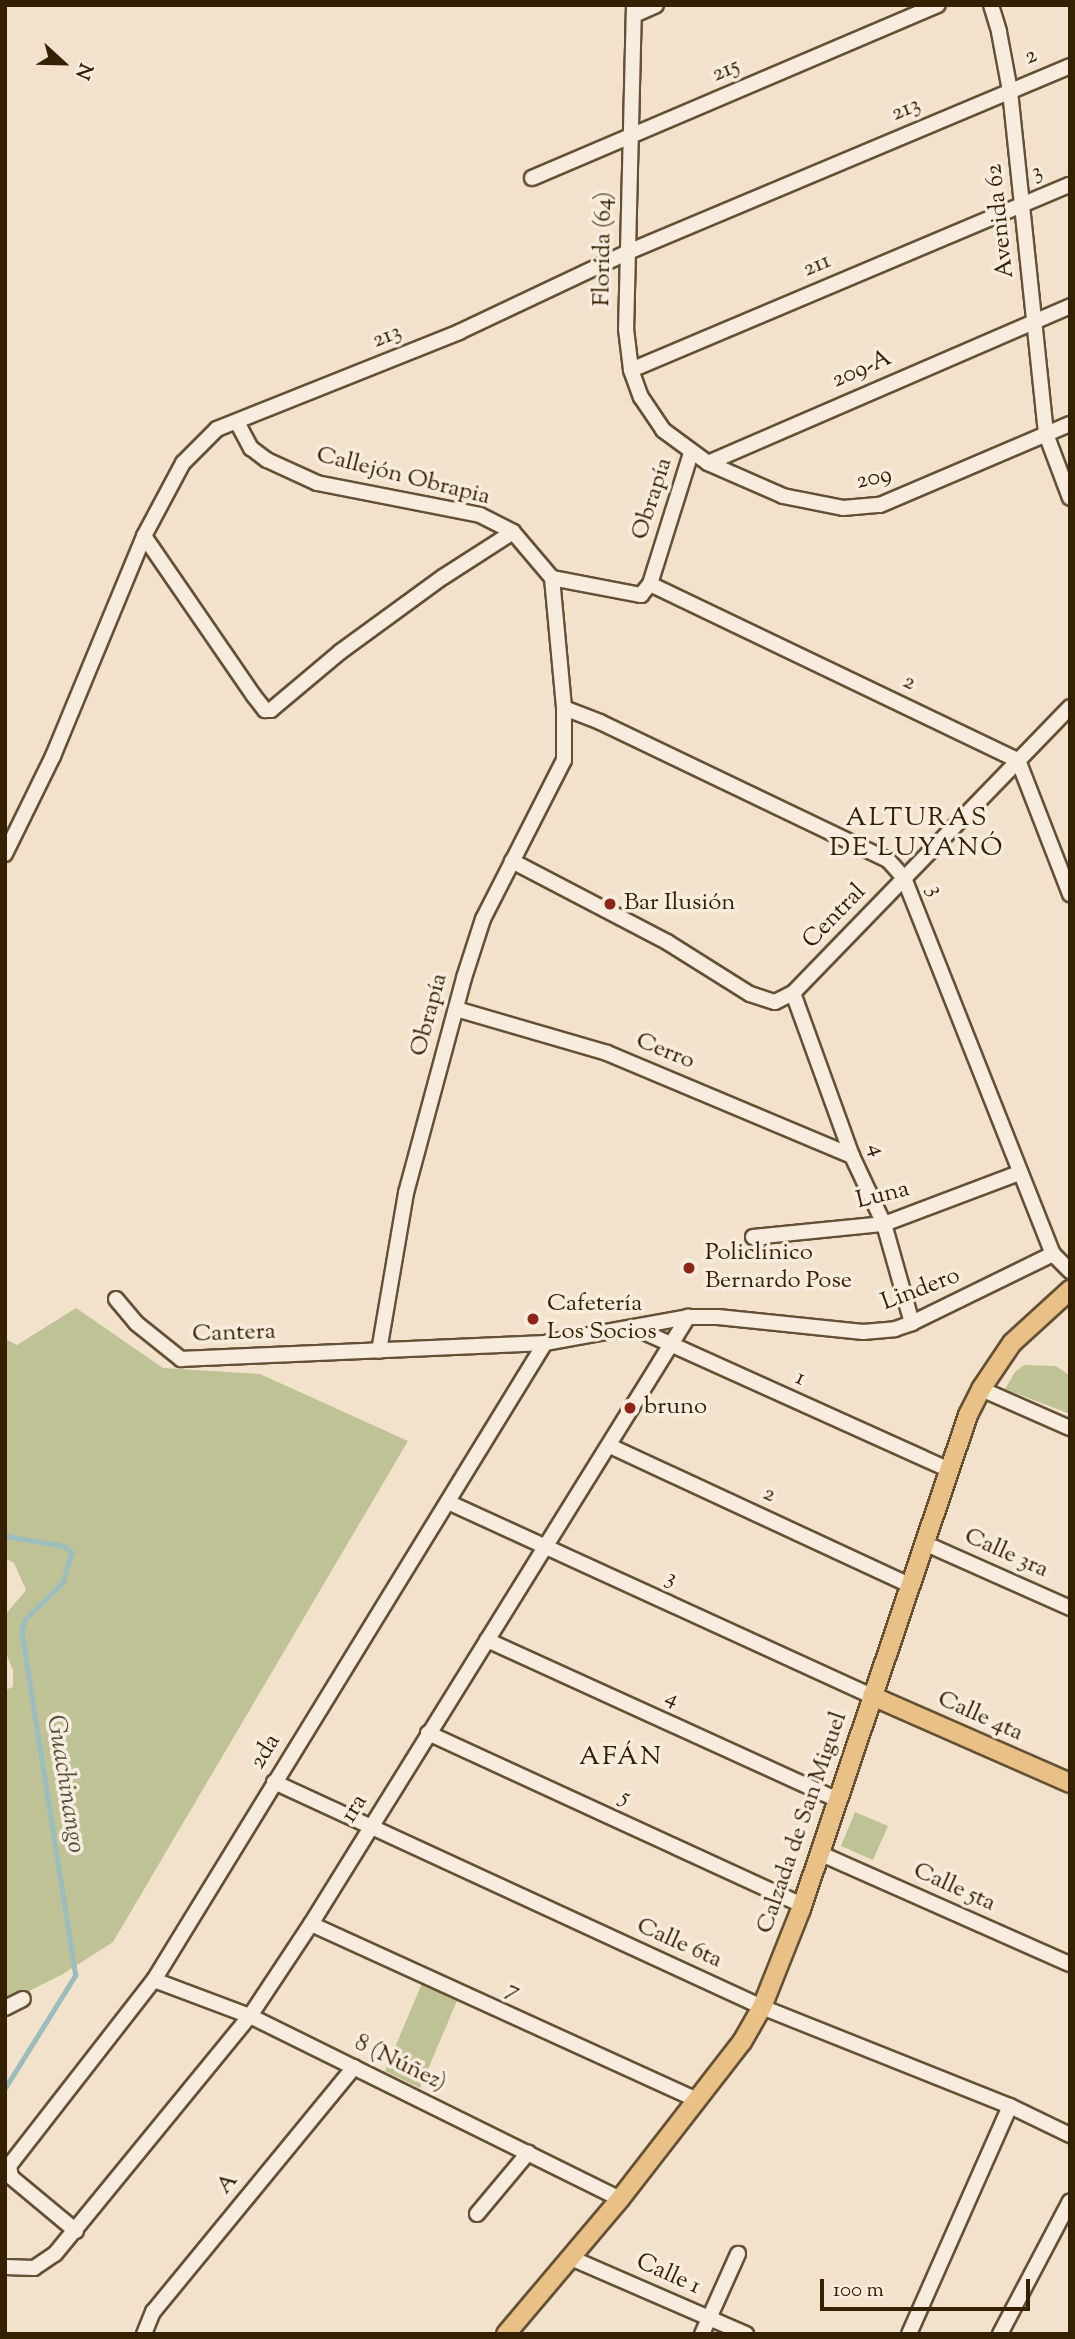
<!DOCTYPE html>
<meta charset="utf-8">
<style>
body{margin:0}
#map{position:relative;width:1075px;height:2339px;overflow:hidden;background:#f2e2cb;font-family:"Sorts Mill Goudy",serif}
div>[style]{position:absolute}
.green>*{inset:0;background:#bfc294}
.stream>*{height:4.5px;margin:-2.25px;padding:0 2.25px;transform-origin:2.25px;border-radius:2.25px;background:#9cbdbd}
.roads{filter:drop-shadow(2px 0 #645034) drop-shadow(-2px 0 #645034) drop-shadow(0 2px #645034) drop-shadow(0 -2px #645034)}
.minor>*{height:14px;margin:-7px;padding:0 7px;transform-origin:7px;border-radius:7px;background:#f7ecdd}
.major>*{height:18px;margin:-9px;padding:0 9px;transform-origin:9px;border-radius:9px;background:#e9c186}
.dots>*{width:19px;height:19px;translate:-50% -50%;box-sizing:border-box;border:4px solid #f7ecdd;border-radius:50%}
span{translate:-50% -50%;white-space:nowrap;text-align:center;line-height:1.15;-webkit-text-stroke:7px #f7ecdd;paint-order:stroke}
.street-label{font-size:24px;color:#352002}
.poi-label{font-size:24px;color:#352002}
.left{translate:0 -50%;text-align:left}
.neighbourhood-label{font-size:26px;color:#352002;letter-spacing:2px}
.water-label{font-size:26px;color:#544f3a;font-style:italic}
.frame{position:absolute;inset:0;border:7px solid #352002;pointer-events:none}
.north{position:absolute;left:28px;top:28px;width:70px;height:70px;-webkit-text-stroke:5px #f7ecdd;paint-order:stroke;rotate:112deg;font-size:19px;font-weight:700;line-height:28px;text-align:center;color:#352002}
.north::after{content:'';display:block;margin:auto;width:24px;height:32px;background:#352002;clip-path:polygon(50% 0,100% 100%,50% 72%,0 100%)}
.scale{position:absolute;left:820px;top:2279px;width:210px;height:32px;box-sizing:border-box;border:4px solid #352002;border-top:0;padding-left:9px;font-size:21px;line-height:24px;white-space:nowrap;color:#352002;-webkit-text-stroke:5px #f7ecdd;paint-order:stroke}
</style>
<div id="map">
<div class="green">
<i style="clip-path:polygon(76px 1308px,163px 1368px,260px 1374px,408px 1441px,113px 1942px,63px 1974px,5px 2003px,5px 1690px,13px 1687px,13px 1670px,5px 1651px,5px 1615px,26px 1590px,14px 1563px,5px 1558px,5px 1339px,17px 1345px)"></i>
<i style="clip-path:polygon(1024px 1365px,1056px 1366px,1070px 1376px,1070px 1414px,1005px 1389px,1015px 1372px)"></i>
<i style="clip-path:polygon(855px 1812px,888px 1826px,873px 1860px,841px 1846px)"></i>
<i style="clip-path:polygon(423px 1981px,459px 1996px,420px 2088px,385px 2071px)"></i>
</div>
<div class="stream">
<i style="left:5px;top:1536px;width:60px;rotate:9.6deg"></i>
<i style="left:64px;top:1546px;width:11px;rotate:41deg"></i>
<i style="left:72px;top:1553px;width:31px;rotate:107deg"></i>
<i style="left:63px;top:1583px;width:53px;rotate:135.8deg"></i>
<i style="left:25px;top:1620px;width:12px;rotate:104deg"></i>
<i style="left:22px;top:1632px;width:347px;rotate:81.1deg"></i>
<i style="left:76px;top:1975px;width:134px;rotate:121.9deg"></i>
</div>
<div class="roads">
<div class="minor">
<i style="left:634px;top:5px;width:324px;rotate:91.4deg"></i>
<i style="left:626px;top:329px;width:41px;rotate:83deg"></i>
<i style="left:631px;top:370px;width:29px;rotate:70deg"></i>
<i style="left:641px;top:397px;width:40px;rotate:56deg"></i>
<i style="left:663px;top:430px;width:56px;rotate:36.3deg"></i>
<i style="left:708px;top:463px;width:82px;rotate:23.7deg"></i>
<i style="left:783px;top:496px;width:61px;rotate:11.3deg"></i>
<i style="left:843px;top:508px;width:37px;rotate:-5deg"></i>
<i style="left:880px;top:505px;width:207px;rotate:-23.1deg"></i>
<i style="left:991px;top:5px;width:28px;rotate:73deg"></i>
<i style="left:999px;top:32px;width:60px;rotate:79.4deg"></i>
<i style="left:1010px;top:91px;width:345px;rotate:84deg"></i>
<i style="left:1046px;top:434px;width:68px;rotate:69.4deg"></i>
<i style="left:634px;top:15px;width:24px;rotate:-24deg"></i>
<i style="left:532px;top:178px;width:441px;rotate:-23.1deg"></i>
<i style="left:631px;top:370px;width:476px;rotate:-22.9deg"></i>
<i style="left:237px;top:422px;width:30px;rotate:62deg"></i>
<i style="left:251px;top:448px;width:20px;rotate:37deg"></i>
<i style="left:267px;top:460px;width:55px;rotate:24.7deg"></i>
<i style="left:317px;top:483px;width:166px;rotate:11.1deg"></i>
<i style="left:480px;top:515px;width:37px;rotate:27deg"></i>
<i style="left:513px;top:532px;width:60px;rotate:49.7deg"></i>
<i style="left:552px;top:578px;width:131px;rotate:84.7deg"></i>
<i style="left:564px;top:708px;width:52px;rotate:90deg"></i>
<i style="left:564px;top:760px;width:178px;rotate:117deg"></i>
<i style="left:483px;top:919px;width:62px;rotate:107.9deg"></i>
<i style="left:464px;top:978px;width:223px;rotate:105.1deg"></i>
<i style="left:406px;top:1193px;width:160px;rotate:99.7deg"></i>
<i style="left:708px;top:463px;width:395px;rotate:-23.4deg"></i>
<i style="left:144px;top:536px;width:194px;rotate:55.5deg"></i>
<i style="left:254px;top:696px;width:18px;rotate:52deg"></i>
<i style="left:265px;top:710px;width:6px"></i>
<i style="left:271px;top:710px;width:90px;rotate:-40deg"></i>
<i style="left:340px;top:652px;width:127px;rotate:-36.1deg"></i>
<i style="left:443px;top:577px;width:83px;rotate:-32.7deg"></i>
<i style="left:552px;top:578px;width:91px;rotate:10.8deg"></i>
<i style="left:641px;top:595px;width:14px;rotate:-51deg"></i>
<i style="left:650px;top:584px;width:137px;rotate:-72.6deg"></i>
<i style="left:650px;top:584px;width:408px;rotate:25.6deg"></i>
<i style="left:1018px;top:760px;width:144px;rotate:68.8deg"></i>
<i style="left:564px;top:708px;width:39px;rotate:21deg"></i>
<i style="left:600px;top:722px;width:319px;rotate:25.6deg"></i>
<i style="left:888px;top:860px;width:24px;rotate:48deg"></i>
<i style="left:904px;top:878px;width:404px;rotate:68.4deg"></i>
<i style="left:1053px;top:1254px;width:24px;rotate:45deg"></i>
<i style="left:5px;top:854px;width:109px;rotate:-63.9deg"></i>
<i style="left:53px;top:756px;width:238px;rotate:-67.5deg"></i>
<i style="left:144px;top:536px;width:83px;rotate:-61.9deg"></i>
<i style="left:183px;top:463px;width:48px;rotate:-45deg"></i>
<i style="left:217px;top:429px;width:261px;rotate:-21.8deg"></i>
<i style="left:459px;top:332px;width:187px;rotate:-25.3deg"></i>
<i style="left:628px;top:252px;width:480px;rotate:-22.8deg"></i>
<i style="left:512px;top:861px;width:175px;rotate:27.6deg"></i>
<i style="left:667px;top:942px;width:98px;rotate:32.1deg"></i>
<i style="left:750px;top:994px;width:26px;rotate:18deg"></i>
<i style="left:775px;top:1002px;width:20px;rotate:-27deg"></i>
<i style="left:793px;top:993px;width:398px;rotate:-45.9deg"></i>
<i style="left:793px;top:993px;width:173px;rotate:70.1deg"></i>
<i style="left:852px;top:1156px;width:75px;rotate:64.8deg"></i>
<i style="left:884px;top:1224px;width:103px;rotate:74.2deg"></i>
<i style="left:456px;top:1009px;width:157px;rotate:16.2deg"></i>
<i style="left:607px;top:1053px;width:266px;rotate:22.8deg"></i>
<i style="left:753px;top:1237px;width:132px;rotate:-5.7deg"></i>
<i style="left:884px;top:1224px;width:144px;rotate:-20.7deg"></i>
<i style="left:116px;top:1299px;width:31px;rotate:50deg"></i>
<i style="left:136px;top:1323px;width:58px;rotate:38.7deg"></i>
<i style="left:181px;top:1359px;width:364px;rotate:-2.5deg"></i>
<i style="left:545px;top:1343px;width:145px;rotate:-10.3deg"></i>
<i style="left:688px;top:1317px;width:30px"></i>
<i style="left:718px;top:1317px;width:146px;rotate:5.9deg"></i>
<i style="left:863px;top:1332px;width:32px;rotate:-5deg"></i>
<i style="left:895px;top:1329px;width:18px;rotate:-19deg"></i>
<i style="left:912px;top:1323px;width:157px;rotate:-26.1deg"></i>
<i style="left:635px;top:1328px;width:343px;rotate:24.3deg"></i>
<i style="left:981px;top:1389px;width:97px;rotate:23.7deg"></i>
<i style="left:610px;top:1446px;width:330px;rotate:24.9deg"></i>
<i style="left:450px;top:1503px;width:464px;rotate:24.6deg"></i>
<i style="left:924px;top:1543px;width:160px;rotate:24deg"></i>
<i style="left:487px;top:1640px;width:386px;rotate:24.5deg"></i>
<i style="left:428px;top:1733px;width:412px;rotate:24.7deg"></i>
<i style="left:274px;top:1782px;width:537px;rotate:24.75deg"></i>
<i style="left:762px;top:2007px;width:267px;rotate:21.8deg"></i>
<i style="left:1010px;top:2106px;width:67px;rotate:25.8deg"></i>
<i style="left:819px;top:1853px;width:274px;rotate:23.9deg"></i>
<i style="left:311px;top:1924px;width:424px;rotate:24.5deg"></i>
<i style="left:154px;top:1980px;width:103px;rotate:20.6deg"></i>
<i style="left:250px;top:2016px;width:413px;rotate:26.3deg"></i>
<i style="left:5px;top:2008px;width:20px;rotate:-27deg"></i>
<i style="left:477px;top:2214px;width:80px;rotate:-50.1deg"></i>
<i style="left:76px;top:2231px;width:85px;rotate:-140.3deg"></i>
<i style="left:11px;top:2177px;width:11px;rotate:-100deg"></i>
<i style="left:9px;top:2166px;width:236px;rotate:-52.1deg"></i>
<i style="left:154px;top:1980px;width:747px;rotate:-58.46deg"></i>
<i style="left:571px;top:2258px;width:191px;rotate:23.5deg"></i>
<i style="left:5px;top:2267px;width:29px;rotate:2deg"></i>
<i style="left:34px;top:2268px;width:25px;rotate:-34deg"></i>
<i style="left:55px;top:2254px;width:308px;rotate:-50.7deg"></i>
<i style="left:250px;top:2016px;width:110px;rotate:-56.5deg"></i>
<i style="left:311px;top:1924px;width:715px;rotate:-58.16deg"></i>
<i style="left:144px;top:2334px;width:24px;rotate:-68deg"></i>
<i style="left:153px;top:2312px;width:317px;rotate:-50.6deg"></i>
<i style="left:702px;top:2334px;width:88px;rotate:-65.8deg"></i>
<i style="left:909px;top:2334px;width:249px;rotate:-66.1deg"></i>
<i style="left:1000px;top:2334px;width:150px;rotate:-62.2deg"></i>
</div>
<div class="major">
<i style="left:872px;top:1696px;width:216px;rotate:23.7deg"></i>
<i style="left:506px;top:2334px;width:177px;rotate:-49.8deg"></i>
<i style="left:620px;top:2199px;width:199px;rotate:-52.2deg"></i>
<i style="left:742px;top:2042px;width:40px;rotate:-60.3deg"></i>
<i style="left:762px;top:2007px;width:105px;rotate:-68.3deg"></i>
<i style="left:801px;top:1909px;width:521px;rotate:-71.32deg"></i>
<i style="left:968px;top:1415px;width:29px;rotate:-63deg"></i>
<i style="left:981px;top:1389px;width:55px;rotate:-56deg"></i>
<i style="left:1012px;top:1343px;width:79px;rotate:-42.4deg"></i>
</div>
</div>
<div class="dots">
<i style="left:610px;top:904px;background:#8f2418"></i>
<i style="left:689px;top:1268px;background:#8f2418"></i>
<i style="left:533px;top:1319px;background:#8f2418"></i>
<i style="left:630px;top:1408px;background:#8f2418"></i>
</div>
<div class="street-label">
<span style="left:1031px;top:57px;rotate:-22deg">2</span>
<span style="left:726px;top:71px;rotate:-23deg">215</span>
<span style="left:906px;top:110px;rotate:-23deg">213</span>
<span style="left:1037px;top:173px;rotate:-22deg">3</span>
<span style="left:1001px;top:221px;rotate:-96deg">Avenida 62</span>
<span style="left:604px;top:249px;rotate:-89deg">Florida (64)</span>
<span style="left:817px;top:266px;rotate:-23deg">211</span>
<span style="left:387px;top:337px;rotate:-22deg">213</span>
<span style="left:862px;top:370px;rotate:-23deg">209-A</span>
<span style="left:403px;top:477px;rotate:14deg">Callejón Obrapia</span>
<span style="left:874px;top:479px;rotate:-13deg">209</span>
<span style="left:653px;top:499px;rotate:-72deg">Obrapía</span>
<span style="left:909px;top:683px;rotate:26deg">2</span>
<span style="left:934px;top:891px;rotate:69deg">3</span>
<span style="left:835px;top:917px;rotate:-46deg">Central</span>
<span style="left:430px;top:1015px;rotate:-75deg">Obrapía</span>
<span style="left:665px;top:1052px;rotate:22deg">Cerro</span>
<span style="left:876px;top:1150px;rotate:70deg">4</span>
<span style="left:883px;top:1196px;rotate:-14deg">Luna</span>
<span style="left:921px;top:1290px;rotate:-21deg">Lindero</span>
<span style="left:234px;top:1334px;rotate:-2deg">Cantera</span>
<span style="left:800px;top:1379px;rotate:24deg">1</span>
<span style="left:769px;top:1495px;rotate:25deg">2</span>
<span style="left:1006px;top:1554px;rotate:24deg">Calle 3ra</span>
<span style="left:671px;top:1579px;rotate:25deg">3</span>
<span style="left:672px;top:1699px;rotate:24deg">4</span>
<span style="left:980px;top:1717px;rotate:24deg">Calle 4ta</span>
<span style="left:266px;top:1752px;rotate:-58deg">2da</span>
<span style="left:625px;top:1798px;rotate:25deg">5</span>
<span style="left:355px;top:1809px;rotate:-58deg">1ra</span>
<span style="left:803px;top:1823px;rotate:-71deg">Calzada de San Miguel</span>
<span style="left:954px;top:1888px;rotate:24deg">Calle 5ta</span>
<span style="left:679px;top:1944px;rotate:24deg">Calle 6ta</span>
<span style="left:513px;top:1991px;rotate:25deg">7</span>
<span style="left:400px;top:2064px;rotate:26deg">8 (Núñez)</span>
<span style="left:228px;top:2184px;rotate:-51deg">A</span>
<span style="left:668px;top:2275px;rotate:24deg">Calle 1</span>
</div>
<div class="poi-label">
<span class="left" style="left:624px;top:904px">Bar Ilusión</span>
<span class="left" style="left:705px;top:1268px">Policlínico<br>Bernardo Pose</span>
<span class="left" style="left:547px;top:1319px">Cafetería<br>Los Socios</span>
<span class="left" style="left:644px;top:1408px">bruno</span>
</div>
<div class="neighbourhood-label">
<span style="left:917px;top:834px">ALTURAS<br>DE LUYANÓ</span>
<span style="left:621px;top:1758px">AFÁN</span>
</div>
<div class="water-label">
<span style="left:65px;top:1784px;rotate:81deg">Guachinango</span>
</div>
<div class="frame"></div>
<div class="north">N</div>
<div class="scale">100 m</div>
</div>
